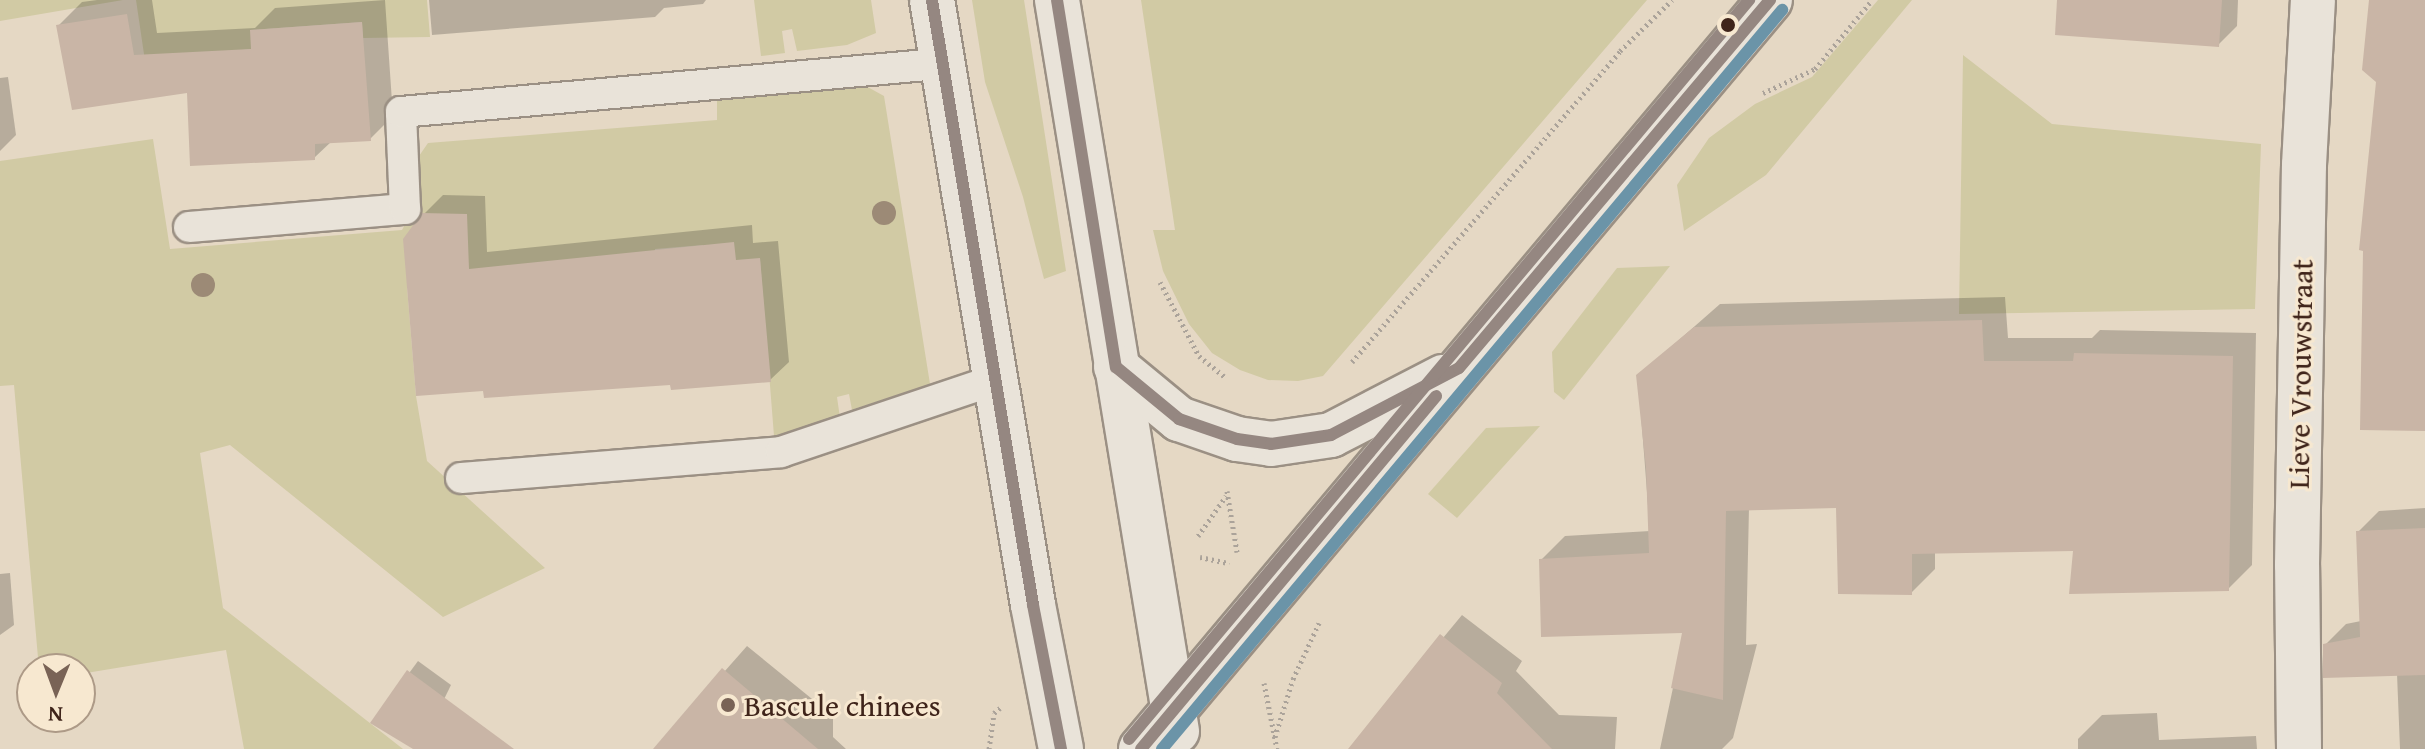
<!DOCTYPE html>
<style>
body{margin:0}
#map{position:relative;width:2425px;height:749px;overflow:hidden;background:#e5d8c4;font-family:"Gentium Book Plus",serif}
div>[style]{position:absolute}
.green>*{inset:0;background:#d1caa4}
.shadow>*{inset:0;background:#0003}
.building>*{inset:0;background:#c9b5a6}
.path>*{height:5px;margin-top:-2.5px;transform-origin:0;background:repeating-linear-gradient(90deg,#aba39a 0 2px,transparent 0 6px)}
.roads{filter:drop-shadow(2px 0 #9b9084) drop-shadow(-2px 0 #9b9084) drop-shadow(0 2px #9b9084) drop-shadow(0 -2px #9b9084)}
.lane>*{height:30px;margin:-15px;padding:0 15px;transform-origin:15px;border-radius:15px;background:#e9e3d9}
.street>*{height:44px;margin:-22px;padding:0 22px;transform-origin:22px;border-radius:22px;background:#e9e3d9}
.secondary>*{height:44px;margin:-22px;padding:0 22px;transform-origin:22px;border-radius:22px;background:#e9e3d9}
.bus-1>*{height:12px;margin:-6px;padding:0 6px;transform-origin:6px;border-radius:6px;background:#958781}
.bus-2>*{height:12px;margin:-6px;padding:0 6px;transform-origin:6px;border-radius:6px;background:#6b94a8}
.bus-3>*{height:12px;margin:-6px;padding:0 6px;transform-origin:6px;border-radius:6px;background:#958781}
.trees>*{width:24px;height:24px;margin:-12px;border-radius:50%;background:#9c8a76}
.dots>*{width:22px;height:22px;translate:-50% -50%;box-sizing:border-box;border:4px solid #f7e8d0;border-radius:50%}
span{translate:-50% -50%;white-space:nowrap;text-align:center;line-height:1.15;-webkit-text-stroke:6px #f7e8d0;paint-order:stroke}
.street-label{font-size:30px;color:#3f241a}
.poi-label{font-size:30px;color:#3f241a}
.left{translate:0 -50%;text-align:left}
.north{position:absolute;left:16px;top:653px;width:80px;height:80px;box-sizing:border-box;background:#f7e8d0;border:2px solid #ad9a87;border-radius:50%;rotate:181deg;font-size:22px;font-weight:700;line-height:32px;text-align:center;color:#3f241a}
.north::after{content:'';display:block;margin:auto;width:28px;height:36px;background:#796356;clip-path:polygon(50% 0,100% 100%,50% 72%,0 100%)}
</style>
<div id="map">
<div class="green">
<i style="clip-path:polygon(0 0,123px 0,0 21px)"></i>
<i style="clip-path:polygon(136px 0,427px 0,430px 37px,363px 38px,362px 22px,251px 30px,251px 49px,145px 61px)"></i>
<i style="clip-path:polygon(754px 0,871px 0,876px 33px,847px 45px,797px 51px,792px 29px,782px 31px,785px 53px,761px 56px)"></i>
<i style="clip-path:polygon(972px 0,1024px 0,1066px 271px,1044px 279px,1023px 197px,985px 82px)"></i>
<i style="clip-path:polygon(1141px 0,1647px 0,1323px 376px,1298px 381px,1268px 380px,1240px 370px,1212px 353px,1189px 324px,1163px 271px,1153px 230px,1175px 230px)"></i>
<i style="clip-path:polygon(1878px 0,1912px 0,1766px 175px,1684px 231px,1677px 185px,1709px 138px,1755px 104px,1812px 77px)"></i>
<i style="clip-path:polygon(1963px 55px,2052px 124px,2261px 144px,2255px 309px,1959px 314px)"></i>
<i style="clip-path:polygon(864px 85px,884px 96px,930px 384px,852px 410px,849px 394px,837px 397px,840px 418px,774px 436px,760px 259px,705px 263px,703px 245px,655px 249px,656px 266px,407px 287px,416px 396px,427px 461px,545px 568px,443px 617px,230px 445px,200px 453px,223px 608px,403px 749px,244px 749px,226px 650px,80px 674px,80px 669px,39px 669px,14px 385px,0 386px,0 161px,153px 139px,170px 249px,402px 230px,418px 201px,419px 156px,428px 143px,717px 120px,717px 97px)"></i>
<i style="clip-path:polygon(1670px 266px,1564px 400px,1554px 392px,1552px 352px,1617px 268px)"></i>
<i style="clip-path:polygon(1540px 426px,1457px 518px,1428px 494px,1486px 428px)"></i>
</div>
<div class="shadow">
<i style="clip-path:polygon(97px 0,152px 0,157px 33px,255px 28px,275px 8px,385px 0,393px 116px,370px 139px,332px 141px,314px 158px,58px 26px,82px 2px)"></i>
<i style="clip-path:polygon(429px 0,706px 0,703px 4px,664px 8px,655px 17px,432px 35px)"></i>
<i style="clip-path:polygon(2068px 0,2238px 0,2237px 26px,2218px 45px)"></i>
<i style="clip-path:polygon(8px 77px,16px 135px,0 151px,0 78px)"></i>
<i style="clip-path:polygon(443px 195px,485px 196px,487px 252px,752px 225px,753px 243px,778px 241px,789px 362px,770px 380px,672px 382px,486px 396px,424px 214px)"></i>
<i style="clip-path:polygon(2005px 297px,2008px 338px,2092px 338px,2100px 330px,2256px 333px,2252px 565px,2228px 589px,2075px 549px,1935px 551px,1935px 569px,1911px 593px,1838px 506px,1749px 508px,1746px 645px,1757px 644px,1733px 738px,1722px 749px,1660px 749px,1685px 631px,1541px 560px,1565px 536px,1650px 531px,1638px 376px,1720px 304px)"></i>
<i style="clip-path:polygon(2425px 508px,2425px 749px,2400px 749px,2397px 674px,2325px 645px,2346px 624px,2361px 621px,2358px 532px,2379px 511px)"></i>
<i style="clip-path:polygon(10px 573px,14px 625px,0 635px,0 574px)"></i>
<i style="clip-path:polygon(1462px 615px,1522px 661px,1516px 671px,1559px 715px,1617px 717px,1615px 749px,1351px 749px)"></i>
<i style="clip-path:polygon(747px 646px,833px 716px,833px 737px,846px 749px,656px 749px)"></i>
<i style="clip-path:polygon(418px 661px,451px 685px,425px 738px,373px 722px)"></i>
<i style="clip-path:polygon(2157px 713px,2159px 740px,2256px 736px,2257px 749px,2078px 749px,2078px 739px,2102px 715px)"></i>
</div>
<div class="building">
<i style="clip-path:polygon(2057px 0,2222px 0,2219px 47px,2055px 35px)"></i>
<i style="clip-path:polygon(2369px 0,2425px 0,2425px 431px,2360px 430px,2363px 251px,2359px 250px,2376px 82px,2362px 70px)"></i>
<i style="clip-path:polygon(127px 14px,134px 55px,251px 49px,250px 30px,362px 22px,371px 141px,315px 144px,315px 160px,190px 166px,187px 93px,72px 110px,56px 25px)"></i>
<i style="clip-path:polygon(422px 213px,467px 214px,469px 269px,734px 242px,736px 260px,760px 258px,771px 382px,671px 390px,670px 385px,484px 398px,483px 391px,416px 396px,403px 239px)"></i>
<i style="clip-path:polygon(1982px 320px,1984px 361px,2073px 361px,2074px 353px,2233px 356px,2229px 591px,2069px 594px,2073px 551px,1912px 554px,1912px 595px,1838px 594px,1836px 508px,1726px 511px,1723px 700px,1671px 688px,1682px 633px,1541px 637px,1539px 559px,1649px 553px,1646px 468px,1636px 375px,1694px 327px)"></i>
<i style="clip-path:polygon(2425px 528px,2425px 675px,2323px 678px,2323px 644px,2360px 637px,2356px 531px)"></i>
<i style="clip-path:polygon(1440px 634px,1502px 683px,1497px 693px,1552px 749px,1348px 749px)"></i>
<i style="clip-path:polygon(722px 668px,818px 749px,653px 749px)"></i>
<i style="clip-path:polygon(407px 670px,514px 749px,413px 749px,370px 723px)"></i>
</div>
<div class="path">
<i style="left:1763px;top:93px;width:57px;rotate:-24.8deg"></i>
<i style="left:1815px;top:69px;width:89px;rotate:-50.4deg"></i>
<i style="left:1160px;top:282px;width:84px;rotate:62.2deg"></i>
<i style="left:1199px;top:356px;width:33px;rotate:39deg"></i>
<i style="left:1352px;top:362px;width:411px;rotate:-49.2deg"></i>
<i style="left:1620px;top:51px;width:73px;rotate:-44.4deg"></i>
<i style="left:1227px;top:491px;width:62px;rotate:80.7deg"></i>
<i style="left:1198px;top:536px;width:49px;rotate:-55deg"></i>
<i style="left:1200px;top:557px;width:30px;rotate:12deg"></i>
<i style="left:1264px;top:683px;width:67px;rotate:78.9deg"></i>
<i style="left:1275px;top:737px;width:61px;rotate:-72.8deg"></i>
<i style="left:1293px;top:679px;width:62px;rotate:-65.1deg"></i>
<i style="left:989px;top:749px;width:36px;rotate:-82deg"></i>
<i style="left:994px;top:713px;width:8px;rotate:-40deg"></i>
</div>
<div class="roads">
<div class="lane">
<i style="left:189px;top:227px;width:217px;rotate:-4.8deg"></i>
<i style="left:405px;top:209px;width:97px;rotate:-92.4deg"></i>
<i style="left:401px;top:112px;width:550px;rotate:-5.11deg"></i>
<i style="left:461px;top:478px;width:321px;rotate:-4.6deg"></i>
<i style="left:781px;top:452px;width:226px;rotate:-18.6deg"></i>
</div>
<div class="street">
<i style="left:2299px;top:749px;width:184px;rotate:-90.6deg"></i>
<i style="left:2297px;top:565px;width:400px;rotate:-89deg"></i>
<i style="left:2304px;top:165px;width:165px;rotate:-86.9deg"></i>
</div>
<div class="secondary">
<i style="left:932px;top:0;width:613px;rotate:80.52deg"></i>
<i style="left:1033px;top:605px;width:147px;rotate:79deg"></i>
<i style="left:1057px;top:0;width:741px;rotate:80.68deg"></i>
<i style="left:1116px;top:367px;width:82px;rotate:39.5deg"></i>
<i style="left:1179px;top:419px;width:61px;rotate:19deg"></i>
<i style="left:1237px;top:439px;width:34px;rotate:8deg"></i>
<i style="left:1271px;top:444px;width:61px;rotate:-8.5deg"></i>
<i style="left:1331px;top:435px;width:126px;rotate:-27.4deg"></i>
<i style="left:1141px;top:749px;width:978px;rotate:-49.98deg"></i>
</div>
</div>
<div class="bus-1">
<i style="left:932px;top:0;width:613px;rotate:80.52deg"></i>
<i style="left:1033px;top:605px;width:147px;rotate:79deg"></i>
<i style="left:1057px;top:0;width:372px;rotate:80.9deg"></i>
<i style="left:1116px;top:367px;width:82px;rotate:39.5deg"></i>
<i style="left:1179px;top:419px;width:61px;rotate:19deg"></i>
<i style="left:1237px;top:439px;width:34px;rotate:8deg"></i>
<i style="left:1271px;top:444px;width:61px;rotate:-8.5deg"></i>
<i style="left:1331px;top:435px;width:144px;rotate:-27.6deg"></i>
<i style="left:1459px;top:368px;width:482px;rotate:-49.8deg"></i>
<i style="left:1141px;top:749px;width:460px;rotate:-50.1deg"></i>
</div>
<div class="bus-2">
<i style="left:1162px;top:749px;width:965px;rotate:-50deg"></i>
</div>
<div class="bus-3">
<i style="left:1129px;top:739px;width:965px;rotate:-50deg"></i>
</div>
<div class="trees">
<i style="left:884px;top:213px"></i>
<i style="left:203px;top:285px"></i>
</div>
<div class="dots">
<i style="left:1728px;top:25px;background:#3f241a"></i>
<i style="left:728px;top:705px;background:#796356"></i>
</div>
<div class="street-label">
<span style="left:2300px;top:374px;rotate:-89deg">Lieve Vrouwstraat</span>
</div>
<div class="poi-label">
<span class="left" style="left:744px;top:705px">Bascule chinees</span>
</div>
<div class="north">N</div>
</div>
